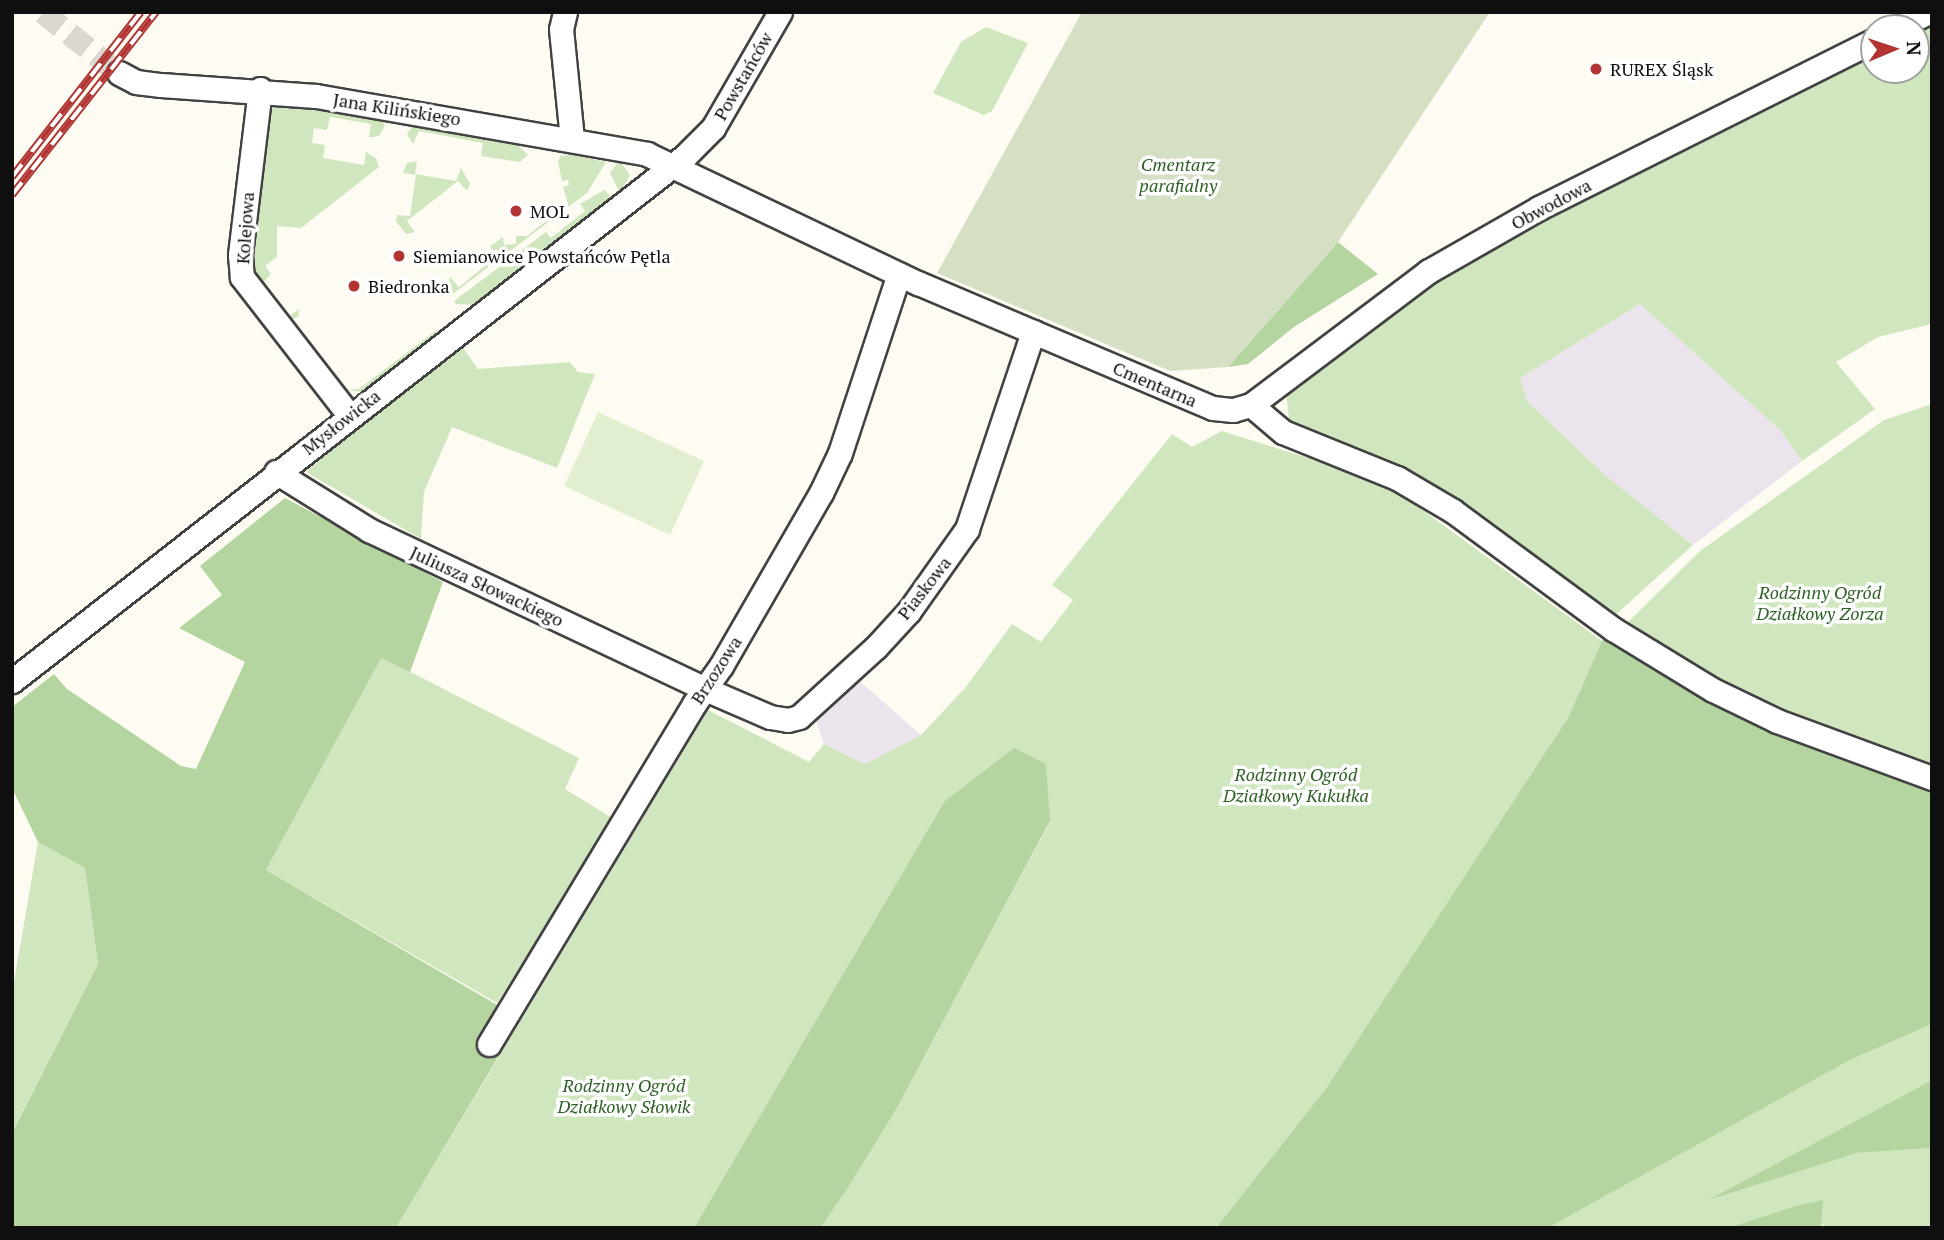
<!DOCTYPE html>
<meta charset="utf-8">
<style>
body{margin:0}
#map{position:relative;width:1944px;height:1240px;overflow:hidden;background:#fefcf2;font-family:"PT Serif",serif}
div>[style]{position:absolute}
.industrial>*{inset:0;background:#ece4ed}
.green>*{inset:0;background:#d0e6be}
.forest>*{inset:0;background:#b4d59f}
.cemetery>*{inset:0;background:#d4dfc4}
.pitch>*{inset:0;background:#e1eecf}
.minor-tunnel>*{height:23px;margin-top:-11.5px;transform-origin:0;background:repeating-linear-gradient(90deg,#dad8d0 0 23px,transparent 0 34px)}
.roads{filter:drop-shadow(2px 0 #424242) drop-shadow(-2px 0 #424242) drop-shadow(0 2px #424242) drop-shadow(0 -2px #424242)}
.minor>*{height:23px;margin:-11.5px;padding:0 11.5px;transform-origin:11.5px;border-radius:11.5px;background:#fff}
.rail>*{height:8px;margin-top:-4px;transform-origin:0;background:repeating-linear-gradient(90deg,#fff 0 16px,#b23534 0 32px);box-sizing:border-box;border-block:2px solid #b23534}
.dots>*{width:19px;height:19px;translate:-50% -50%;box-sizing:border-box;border:4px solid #fff;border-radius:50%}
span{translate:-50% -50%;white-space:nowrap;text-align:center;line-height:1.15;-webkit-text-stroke:7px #fff;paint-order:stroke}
.poi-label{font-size:18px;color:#0f0f0f}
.left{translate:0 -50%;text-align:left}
.street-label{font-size:18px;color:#0f0f0f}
.park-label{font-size:18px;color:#2e6125;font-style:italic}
.frame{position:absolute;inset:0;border:14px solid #0f0f0f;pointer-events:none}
.north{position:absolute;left:1860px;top:14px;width:70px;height:70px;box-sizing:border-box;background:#fff;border:2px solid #9f9f9f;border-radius:50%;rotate:88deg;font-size:19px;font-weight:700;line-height:28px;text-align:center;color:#0f0f0f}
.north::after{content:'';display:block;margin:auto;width:24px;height:32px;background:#b23534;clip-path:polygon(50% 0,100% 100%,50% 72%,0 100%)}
</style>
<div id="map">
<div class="industrial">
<i style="clip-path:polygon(1640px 304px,1781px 431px,1802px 461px,1693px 545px,1605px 475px,1527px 401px,1520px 378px)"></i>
<i style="clip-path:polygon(855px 677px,921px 735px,865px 764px,824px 744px,813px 712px)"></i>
</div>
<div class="green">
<i style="clip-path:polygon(1932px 24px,1932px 324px,1878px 337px,1836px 362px,1875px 409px,1802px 461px,1781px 431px,1640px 304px,1520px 378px,1527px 401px,1605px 475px,1693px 545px,1612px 618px,1454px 496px,1346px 447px,1290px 428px,1286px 391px,1458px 264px,1874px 53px,1874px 70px,1916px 70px,1916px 32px)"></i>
<i style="clip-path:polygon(986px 27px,1028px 43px,992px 111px,984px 115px,933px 93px,961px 42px)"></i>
<i style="clip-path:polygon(271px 104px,382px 119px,385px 126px,379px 136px,373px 137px,369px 137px,371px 124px,330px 117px,327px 130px,314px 128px,312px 143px,325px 145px,323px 158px,364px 165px,366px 152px,376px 158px,379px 167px,301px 228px,277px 226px,277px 257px,265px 266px,271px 274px,262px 284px,288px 317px,299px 309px,299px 316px,290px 321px,255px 283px,249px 262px)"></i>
<i style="clip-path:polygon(413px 125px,518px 145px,528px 155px,520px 162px,481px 156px,483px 143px,419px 131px,413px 144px,407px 134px)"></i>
<i style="clip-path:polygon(571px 155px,606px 162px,587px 193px,450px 296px,446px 288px,450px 277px,459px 287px,497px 256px,490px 246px,503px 237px,504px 245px,516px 244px,516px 236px,527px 236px,568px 204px,563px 187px,569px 185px,568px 180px,562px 181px,558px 162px,560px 156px)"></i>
<i style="clip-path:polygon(619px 160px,630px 175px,620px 193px,610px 173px)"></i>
<i style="clip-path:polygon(417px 161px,415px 174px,456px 181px,461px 168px,470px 184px,467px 191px,458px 181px,407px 221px,415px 232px,406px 234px,396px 221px,397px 215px,410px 216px,416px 175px,403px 173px,407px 163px)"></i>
<i style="clip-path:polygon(604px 190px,613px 198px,477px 305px,456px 304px,454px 301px,546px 232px,551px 238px,585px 211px,580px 204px)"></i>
<i style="clip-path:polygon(438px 329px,433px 338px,364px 392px,345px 390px,359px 389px)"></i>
<i style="clip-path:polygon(459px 342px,478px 369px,570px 362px,578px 372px,595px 374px,557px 468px,452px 427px,424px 492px,421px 539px,306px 472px)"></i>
<i style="clip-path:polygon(1932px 404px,1932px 765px,1751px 698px,1628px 622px,1700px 551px,1884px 420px)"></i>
<i style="clip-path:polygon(1222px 431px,1384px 482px,1602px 641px,1568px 718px,1451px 901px,1327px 1087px,1216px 1228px,820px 1228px,897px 1108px,1050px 822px,944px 802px,694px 1228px,396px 1228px,708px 710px,809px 762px,824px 744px,865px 764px,921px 735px,965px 688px,1012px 624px,1041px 642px,1073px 600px,1052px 585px,1172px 434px,1192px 447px)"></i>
<i style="clip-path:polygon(381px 657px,579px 758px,565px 789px,617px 821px,497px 1003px,266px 870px)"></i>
<i style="clip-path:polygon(38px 842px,85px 868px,98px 964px,12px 1132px,12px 993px)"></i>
<i style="clip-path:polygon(1932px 1024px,1932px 1080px,1712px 1198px,1857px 1153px,1932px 1148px,1932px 1228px,1821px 1228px,1824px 1226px,1792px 1207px,1727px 1228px,1548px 1228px,1848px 1061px)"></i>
</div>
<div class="forest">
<i style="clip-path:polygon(1338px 242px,1378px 274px,1294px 327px,1248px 364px,1228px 367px)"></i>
<i style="clip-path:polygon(285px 498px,443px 582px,410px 672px,381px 658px,266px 870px,521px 1019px,396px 1228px,12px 1228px,12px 1133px,98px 964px,85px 868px,38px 842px,12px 788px,12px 707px,54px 674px,67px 689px,181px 766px,196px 769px,245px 662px,179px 628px,222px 595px,200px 566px)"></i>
<i style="clip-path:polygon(1628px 622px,1751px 698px,1932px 765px,1932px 1024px,1848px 1061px,1548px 1228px,1216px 1228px,1327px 1087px,1568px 718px,1602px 641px)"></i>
<i style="clip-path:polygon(1014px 748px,1046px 764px,1050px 821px,897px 1108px,845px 1192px,820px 1228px,694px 1228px,944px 802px)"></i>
<i style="clip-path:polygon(1932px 1080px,1932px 1148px,1857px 1153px,1708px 1200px)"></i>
<i style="clip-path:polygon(1823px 1200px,1821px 1228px,1727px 1228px,1792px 1207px)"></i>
</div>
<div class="cemetery">
<i style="clip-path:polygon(1082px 12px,1490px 12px,1338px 242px,1228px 367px,1170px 371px,937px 273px)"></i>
</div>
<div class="pitch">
<i style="clip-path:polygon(598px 412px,704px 461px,670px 535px,564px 486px)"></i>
</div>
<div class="minor-tunnel">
<i style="left:43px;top:12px;width:97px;rotate:38.8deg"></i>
</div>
<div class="roads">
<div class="minor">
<i style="left:565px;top:12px;width:17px;rotate:103deg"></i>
<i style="left:561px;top:29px;width:111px;rotate:84.3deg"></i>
<i style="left:1897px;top:28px;width:35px;rotate:-27deg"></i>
<i style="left:119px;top:73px;width:19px;rotate:28deg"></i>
<i style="left:136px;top:82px;width:25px;rotate:7deg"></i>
<i style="left:161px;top:85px;width:155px;rotate:4.1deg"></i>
<i style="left:316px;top:96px;width:336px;rotate:9.9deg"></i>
<i style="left:647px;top:154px;width:300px;rotate:25.5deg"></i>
<i style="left:918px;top:283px;width:320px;rotate:23deg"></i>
<i style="left:1213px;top:408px;width:20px;rotate:6deg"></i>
<i style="left:1233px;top:410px;width:19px;rotate:-16deg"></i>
<i style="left:1251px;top:405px;width:223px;rotate:-37deg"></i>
<i style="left:1429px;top:271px;width:127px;rotate:-29.8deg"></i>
<i style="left:1539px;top:208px;width:375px;rotate:-26.6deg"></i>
<i style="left:260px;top:89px;width:167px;rotate:96.9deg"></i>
<i style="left:240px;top:255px;width:22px;rotate:85deg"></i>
<i style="left:242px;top:277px;width:175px;rotate:52.2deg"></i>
<i style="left:1251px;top:405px;width:42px;rotate:40.2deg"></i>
<i style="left:1283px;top:432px;width:123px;rotate:22deg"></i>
<i style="left:1397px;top:478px;width:65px;rotate:30.5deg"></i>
<i style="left:1453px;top:511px;width:199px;rotate:36.4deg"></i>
<i style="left:1613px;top:629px;width:117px;rotate:31.4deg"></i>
<i style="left:1713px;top:690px;width:71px;rotate:25.8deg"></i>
<i style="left:1777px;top:721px;width:165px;rotate:20.2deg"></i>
<i style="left:276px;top:472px;width:110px;rotate:31.9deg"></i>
<i style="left:369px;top:530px;width:372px;rotate:25.3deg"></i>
<i style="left:705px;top:689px;width:71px;rotate:23.3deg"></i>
<i style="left:770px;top:717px;width:18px;rotate:9deg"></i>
<i style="left:788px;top:720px;width:11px;rotate:-15deg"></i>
<i style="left:799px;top:717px;width:104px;rotate:-42.3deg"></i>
<i style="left:876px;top:647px;width:49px;rotate:-47.5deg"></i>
<i style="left:909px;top:611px;width:100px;rotate:-54.7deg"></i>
<i style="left:967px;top:529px;width:208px;rotate:-71.5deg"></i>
<i style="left:12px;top:681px;width:854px;rotate:-37.96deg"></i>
<i style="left:685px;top:156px;width:40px;rotate:-45deg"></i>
<i style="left:713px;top:128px;width:134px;rotate:-60deg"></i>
<i style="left:489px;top:1044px;width:397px;rotate:-58.9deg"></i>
<i style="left:694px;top:704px;width:47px;rotate:-54.6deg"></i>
<i style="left:721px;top:666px;width:200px;rotate:-60deg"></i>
<i style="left:821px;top:493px;width:44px;rotate:-64.6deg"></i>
<i style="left:840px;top:453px;width:188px;rotate:-71.8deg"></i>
</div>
</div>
<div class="rail">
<i style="left:12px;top:177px;width:209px;rotate:-52deg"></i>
<i style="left:12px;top:195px;width:233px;rotate:-51.8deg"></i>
</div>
<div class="dots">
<i style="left:1596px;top:69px;background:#b23534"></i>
<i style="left:516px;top:211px;background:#b23534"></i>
<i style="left:399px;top:256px;background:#b23534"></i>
<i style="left:354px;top:286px;background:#b23534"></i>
</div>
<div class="poi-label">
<span class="left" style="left:1610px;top:69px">RUREX Śląsk</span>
<span class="left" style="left:530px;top:211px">MOL</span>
<span class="left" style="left:413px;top:256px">Siemianowice Powstańców Pętla</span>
<span class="left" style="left:368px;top:286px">Biedronka</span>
</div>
<div class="street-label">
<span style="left:743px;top:76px;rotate:-60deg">Powstańców</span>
<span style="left:397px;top:109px;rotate:9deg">Jana Kilińskiego</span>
<span style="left:1551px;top:204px;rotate:-28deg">Obwodowa</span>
<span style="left:245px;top:228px;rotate:-86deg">Kolejowa</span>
<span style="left:1155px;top:384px;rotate:23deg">Cmentarna</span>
<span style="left:341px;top:422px;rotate:-38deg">Mysłowicka</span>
<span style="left:487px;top:586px;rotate:25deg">Juliusza Słowackiego</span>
<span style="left:924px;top:588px;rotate:-52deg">Piaskowa</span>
<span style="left:716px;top:670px;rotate:-57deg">Brzozowa</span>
</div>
<div class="park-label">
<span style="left:1178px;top:175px">Cmentarz<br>parafialny</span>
<span style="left:1820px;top:603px">Rodzinny Ogród<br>Działkowy Zorza</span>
<span style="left:1296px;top:785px">Rodzinny Ogród<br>Działkowy Kukułka</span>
<span style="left:624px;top:1096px">Rodzinny Ogród<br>Działkowy Słowik</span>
</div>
<div class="frame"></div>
<div class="north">N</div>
</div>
